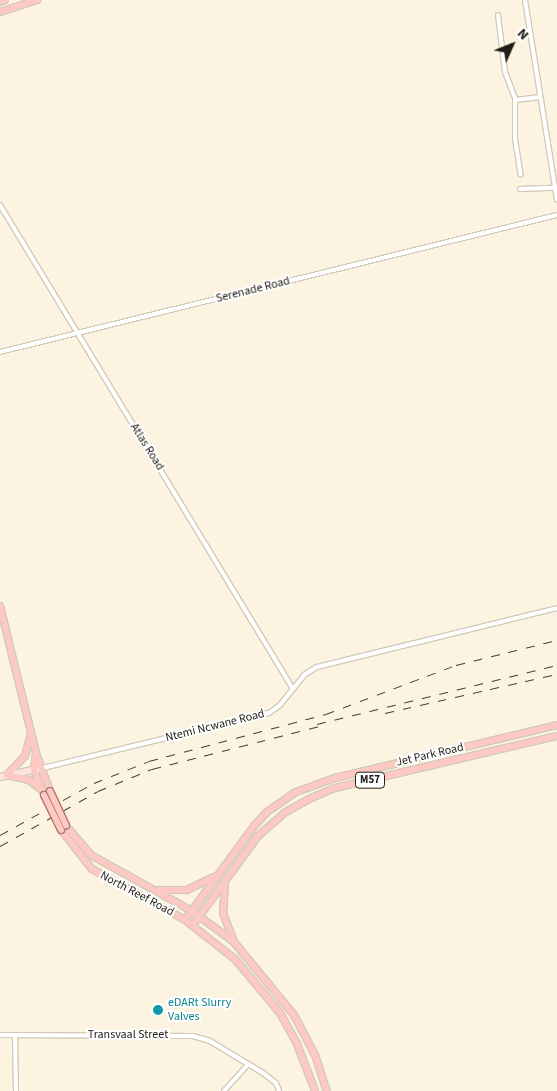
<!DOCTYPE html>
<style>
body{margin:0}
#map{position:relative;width:557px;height:1091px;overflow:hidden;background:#fcf4e1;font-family:"Source Sans 3",sans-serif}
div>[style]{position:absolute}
.roads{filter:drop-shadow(1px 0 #d3cbb9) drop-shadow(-1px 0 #d3cbb9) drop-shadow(0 1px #d3cbb9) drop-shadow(0 -1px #d3cbb9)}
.street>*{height:4px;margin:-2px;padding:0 2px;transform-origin:2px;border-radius:2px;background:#fff}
.secondary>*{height:5.5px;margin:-2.75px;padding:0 2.75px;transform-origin:2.75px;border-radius:2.75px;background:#fee4e1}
.primary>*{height:6px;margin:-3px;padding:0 3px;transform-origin:3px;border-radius:3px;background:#fec9c3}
.rail>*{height:1px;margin-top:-0.5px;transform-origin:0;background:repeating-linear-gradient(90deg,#423f36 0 9px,transparent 0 18px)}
.bridges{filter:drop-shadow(1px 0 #b0756c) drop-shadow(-1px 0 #b0756c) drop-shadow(0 1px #b0756c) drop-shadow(0 -1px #b0756c)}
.primary-bridge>*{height:6px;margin:-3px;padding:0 3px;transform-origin:3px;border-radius:3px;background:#fec9c3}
.dots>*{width:14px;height:14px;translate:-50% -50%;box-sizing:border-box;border:2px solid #fff;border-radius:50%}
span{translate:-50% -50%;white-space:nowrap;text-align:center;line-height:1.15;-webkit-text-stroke:4px #fff;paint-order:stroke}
.shield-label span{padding:1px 4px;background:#fff;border:1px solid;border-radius:4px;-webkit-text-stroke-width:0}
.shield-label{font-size:11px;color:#201d16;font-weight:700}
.street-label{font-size:12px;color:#201d16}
.culture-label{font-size:12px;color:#0d838f}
.left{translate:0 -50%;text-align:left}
.north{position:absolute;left:487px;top:20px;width:50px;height:50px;-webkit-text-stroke:4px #fff;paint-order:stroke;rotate:46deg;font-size:14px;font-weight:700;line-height:20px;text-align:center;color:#201d16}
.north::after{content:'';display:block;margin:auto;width:18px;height:22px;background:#201d16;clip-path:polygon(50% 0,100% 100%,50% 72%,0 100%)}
</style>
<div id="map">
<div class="roads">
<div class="street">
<i style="left:525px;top:0;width:202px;rotate:80.9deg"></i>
<i style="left:498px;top:15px;width:57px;rotate:83deg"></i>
<i style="left:505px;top:72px;width:28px;rotate:69deg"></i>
<i style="left:515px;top:98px;width:41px;rotate:90deg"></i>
<i style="left:515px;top:139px;width:36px;rotate:81deg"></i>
<i style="left:516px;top:100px;width:24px;rotate:-7deg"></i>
<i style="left:520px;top:189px;width:33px;rotate:-2deg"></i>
<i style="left:0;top:205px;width:566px;rotate:58.81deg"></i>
<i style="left:0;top:352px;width:574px;rotate:-13.82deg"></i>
<i style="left:43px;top:768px;width:233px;rotate:-13.7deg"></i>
<i style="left:269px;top:713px;width:14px;rotate:-36deg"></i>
<i style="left:280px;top:705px;width:38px;rotate:-51deg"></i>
<i style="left:304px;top:675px;width:15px;rotate:-32deg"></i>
<i style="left:317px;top:667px;width:247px;rotate:-13.8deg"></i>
<i style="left:0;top:1035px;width:193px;rotate:0.3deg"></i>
<i style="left:193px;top:1036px;width:18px;rotate:16deg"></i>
<i style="left:210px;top:1041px;width:62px;rotate:31.1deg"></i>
<i style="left:263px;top:1073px;width:16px;rotate:38deg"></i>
<i style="left:276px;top:1083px;width:9px;rotate:69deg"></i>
<i style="left:15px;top:1035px;width:56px;rotate:89deg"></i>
<i style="left:224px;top:1091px;width:36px;rotate:-48deg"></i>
</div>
<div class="secondary">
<i style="left:0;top:777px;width:38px;rotate:-12deg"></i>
</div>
<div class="primary">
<i style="left:0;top:2px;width:5px;rotate:-22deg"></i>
<i style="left:0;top:12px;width:39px;rotate:-18deg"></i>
<i style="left:0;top:606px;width:151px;rotate:76.2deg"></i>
<i style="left:36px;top:753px;width:40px;rotate:69.8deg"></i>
<i style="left:36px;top:753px;width:17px;rotate:97deg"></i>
<i style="left:34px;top:770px;width:27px;rotate:68deg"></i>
<i style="left:7px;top:775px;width:26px;rotate:-47deg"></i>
<i style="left:25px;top:756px;width:20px;rotate:-75deg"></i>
<i style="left:7px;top:775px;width:23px;rotate:13deg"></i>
<i style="left:29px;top:780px;width:15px;rotate:37deg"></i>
<i style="left:66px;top:826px;width:38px;rotate:49deg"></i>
<i style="left:91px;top:855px;width:115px;rotate:29deg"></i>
<i style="left:192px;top:911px;width:52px;rotate:36.4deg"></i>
<i style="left:234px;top:942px;width:94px;rotate:50.6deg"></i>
<i style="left:294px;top:1015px;width:45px;rotate:62.3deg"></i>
<i style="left:315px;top:1055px;width:38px;rotate:72deg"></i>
<i style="left:61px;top:830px;width:50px;rotate:51.5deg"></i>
<i style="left:92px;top:869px;width:106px;rotate:28.7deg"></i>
<i style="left:185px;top:920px;width:63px;rotate:38deg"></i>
<i style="left:235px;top:959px;width:70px;rotate:50.2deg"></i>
<i style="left:280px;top:1013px;width:35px;rotate:61deg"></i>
<i style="left:297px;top:1044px;width:50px;rotate:69deg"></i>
<i style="left:225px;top:884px;width:29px;rotate:94deg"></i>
<i style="left:223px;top:913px;width:28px;rotate:69deg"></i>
<i style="left:158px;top:890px;width:29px"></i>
<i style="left:187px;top:890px;width:30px;rotate:-26deg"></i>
<i style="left:185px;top:920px;width:117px;rotate:-53.7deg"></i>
<i style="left:254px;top:826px;width:19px;rotate:-47deg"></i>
<i style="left:267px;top:812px;width:35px;rotate:-35deg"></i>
<i style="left:296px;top:792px;width:41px;rotate:-19.7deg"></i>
<i style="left:335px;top:778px;width:228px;rotate:-13.4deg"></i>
<i style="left:193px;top:925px;width:110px;rotate:-53.9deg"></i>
<i style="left:258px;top:836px;width:35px;rotate:-41deg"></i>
<i style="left:284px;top:813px;width:29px;rotate:-29deg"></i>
<i style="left:309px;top:799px;width:28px;rotate:-23deg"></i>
<i style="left:335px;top:788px;width:228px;rotate:-13.2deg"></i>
</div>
</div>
<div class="rail">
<i style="left:385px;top:713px;width:176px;rotate:-12.8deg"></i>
<i style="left:317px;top:724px;width:247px;rotate:-13.8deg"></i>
<i style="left:0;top:835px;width:107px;rotate:-29deg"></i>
<i style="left:94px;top:783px;width:59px;rotate:-21.8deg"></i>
<i style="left:149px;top:761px;width:183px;rotate:-14.9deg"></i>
<i style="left:326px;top:714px;width:139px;rotate:-20.7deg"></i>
<i style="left:456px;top:665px;width:104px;rotate:-13.9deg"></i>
<i style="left:0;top:846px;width:112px;rotate:-29.3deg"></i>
<i style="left:98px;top:791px;width:58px;rotate:-22.2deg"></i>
<i style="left:152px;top:769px;width:177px;rotate:-14.4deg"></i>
</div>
<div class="bridges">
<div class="primary-bridge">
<i style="left:50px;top:791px;width:38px;rotate:65deg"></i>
<i style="left:44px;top:795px;width:39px;rotate:64deg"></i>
</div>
</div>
<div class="dots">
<i style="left:158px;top:1010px;background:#0f9aa8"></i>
</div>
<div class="shield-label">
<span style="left:370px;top:780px">M57</span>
</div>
<div class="street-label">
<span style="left:253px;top:290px;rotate:-14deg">Serenade Road</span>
<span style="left:147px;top:447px;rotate:58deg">Atlas Road</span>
<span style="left:215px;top:726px;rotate:-14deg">Ntemi Ncwane Road</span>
<span style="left:430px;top:755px;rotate:-13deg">Jet Park Road</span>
<span style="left:137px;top:894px;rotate:28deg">North Reef Road</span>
<span style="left:128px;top:1035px">Transvaal Street</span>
</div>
<div class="culture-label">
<span class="left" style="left:168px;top:1010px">eDARt Slurry<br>Valves</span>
</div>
<div class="north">N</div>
</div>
